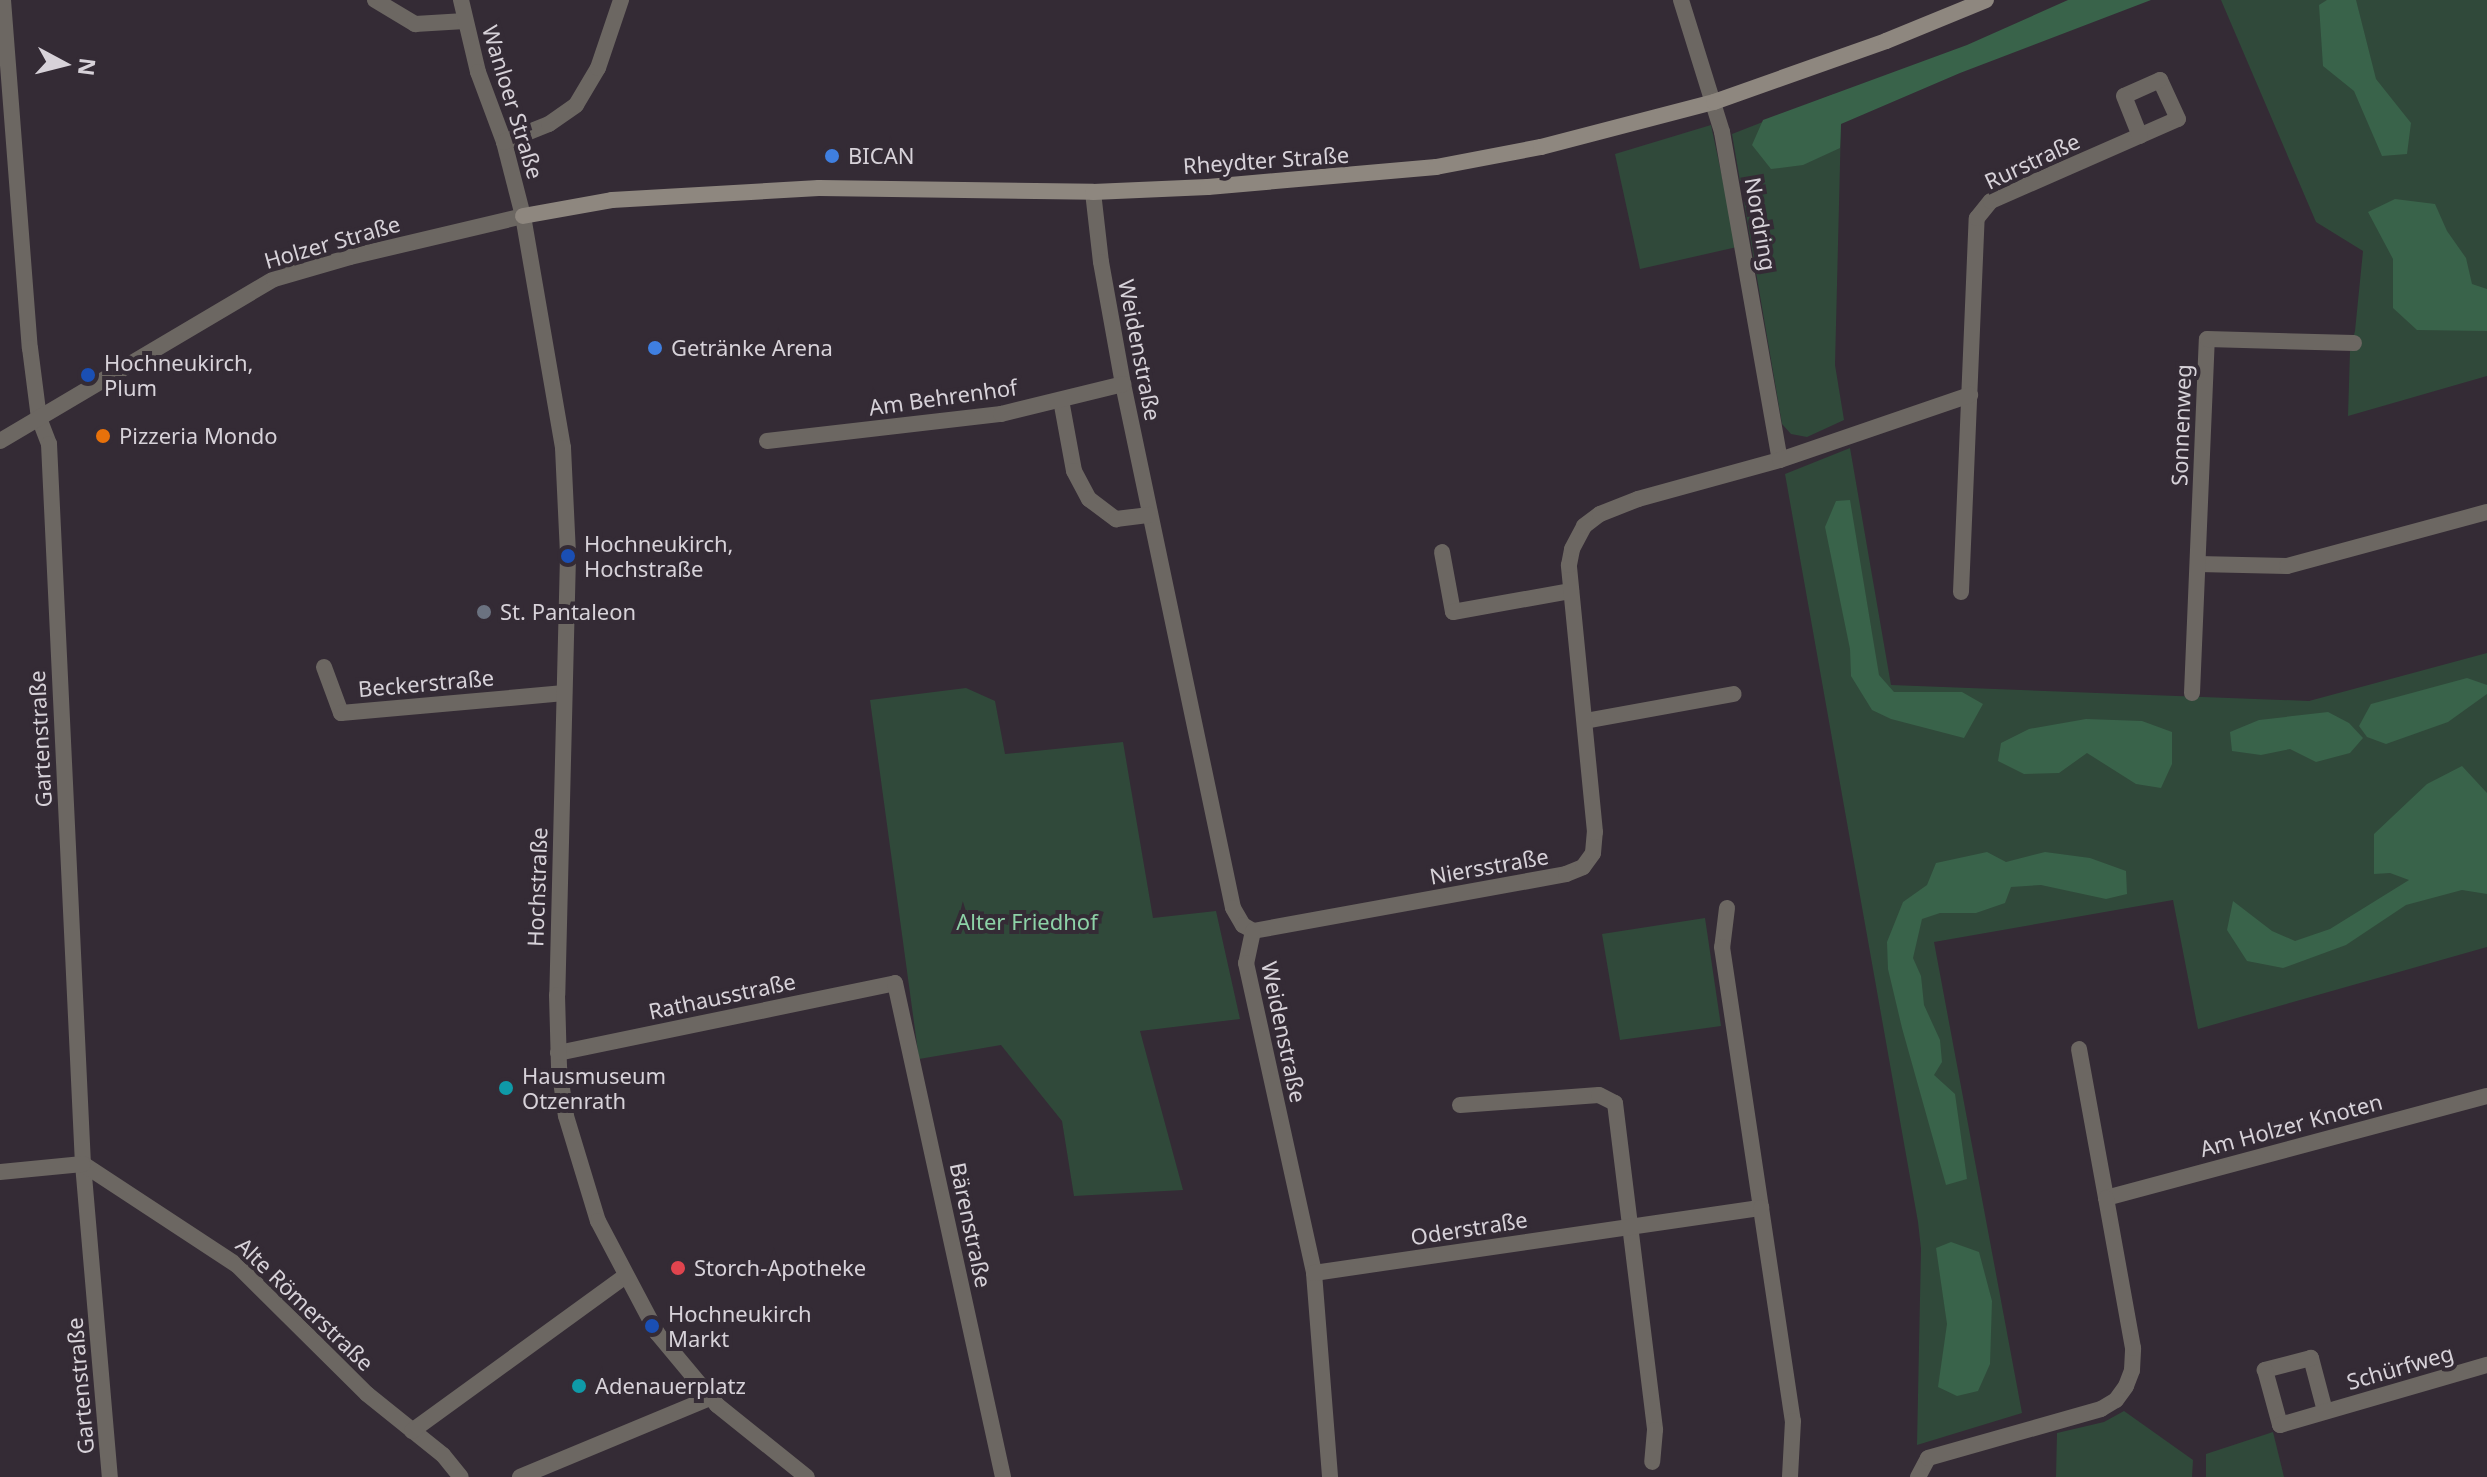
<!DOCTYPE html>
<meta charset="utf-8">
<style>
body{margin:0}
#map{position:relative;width:2487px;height:1477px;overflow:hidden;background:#342b35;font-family:"Noto Sans",sans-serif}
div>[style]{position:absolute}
.green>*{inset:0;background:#30493a}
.forest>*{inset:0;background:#39634a}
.minor>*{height:16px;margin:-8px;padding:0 8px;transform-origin:8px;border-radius:8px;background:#6c6762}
.tertiary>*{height:16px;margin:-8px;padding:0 8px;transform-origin:8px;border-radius:8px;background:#6c6762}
.secondary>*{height:16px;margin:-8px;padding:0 8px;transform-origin:8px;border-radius:8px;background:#8e877f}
.dots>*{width:22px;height:22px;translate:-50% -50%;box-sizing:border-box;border:4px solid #342b35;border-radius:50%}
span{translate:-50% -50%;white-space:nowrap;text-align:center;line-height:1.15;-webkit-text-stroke:8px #342b35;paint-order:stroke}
.street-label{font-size:22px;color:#d7d2d9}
.poi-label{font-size:22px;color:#d7d2d9}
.left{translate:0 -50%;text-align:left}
.park-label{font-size:22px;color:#8dd2a7}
.north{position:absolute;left:24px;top:24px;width:80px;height:80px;-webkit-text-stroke:6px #342b35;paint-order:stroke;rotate:97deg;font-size:22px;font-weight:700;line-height:32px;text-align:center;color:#d7d2d9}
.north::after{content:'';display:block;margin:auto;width:28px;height:36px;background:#d7d2d9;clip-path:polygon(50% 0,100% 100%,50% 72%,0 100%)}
</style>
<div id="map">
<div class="green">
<i style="clip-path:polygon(2221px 0,2487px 0,2487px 376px,2348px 416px,2350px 351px,2355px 331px,2363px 251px,2316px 222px)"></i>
<i style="clip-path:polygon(1834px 94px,1841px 124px,1835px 365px,1844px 420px,1807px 437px,1791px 434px,1782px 424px,1744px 202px,1757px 199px,1754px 179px,1740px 181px,1732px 134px)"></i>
<i style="clip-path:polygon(1711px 125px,1737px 247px,1640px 269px,1615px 154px)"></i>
<i style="clip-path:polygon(1850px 448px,1891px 685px,2309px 701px,2487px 653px,2487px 947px,2198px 1029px,2173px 900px,1934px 942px,2022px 1413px,1917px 1445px,1921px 1249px,1918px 1222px,1785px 474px)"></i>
<i style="clip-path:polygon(966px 688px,995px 701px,1005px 754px,1123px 742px,1153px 918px,1216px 911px,1240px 1019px,1140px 1031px,1183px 1190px,1074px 1196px,1062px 1121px,1001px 1045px,919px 1059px,870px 700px)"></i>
<i style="clip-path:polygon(1705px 918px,1721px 1026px,1620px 1040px,1602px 934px)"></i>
<i style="clip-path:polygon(2124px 1411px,2193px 1460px,2192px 1477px,2056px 1477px,2057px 1433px,2104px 1422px)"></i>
<i style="clip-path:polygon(2273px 1432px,2284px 1477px,2206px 1477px,2206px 1454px)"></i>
</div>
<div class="forest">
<i style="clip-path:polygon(2068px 0,2151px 0,1960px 73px,1841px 124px,1840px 148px,1803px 165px,1771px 169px,1752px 145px,1763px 120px,1967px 45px)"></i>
<i style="clip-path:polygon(2327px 0,2356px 0,2376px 79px,2411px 123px,2407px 154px,2382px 156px,2354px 91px,2323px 66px,2319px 5px)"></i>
<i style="clip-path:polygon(2395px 199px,2435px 204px,2447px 231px,2466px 258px,2472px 284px,2487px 289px,2487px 331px,2417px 330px,2393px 308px,2393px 259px,2368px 212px)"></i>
<i style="clip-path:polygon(1850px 500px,1879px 675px,1894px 692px,1962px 692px,1983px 704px,1964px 738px,1891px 719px,1872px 710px,1851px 676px,1850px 649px,1825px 527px,1836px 501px)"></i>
<i style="clip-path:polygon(2467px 678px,2487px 685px,2487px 694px,2448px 722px,2386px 744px,2367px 737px,2359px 726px,2371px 704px)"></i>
<i style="clip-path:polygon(2328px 712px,2349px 723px,2363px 738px,2350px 753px,2316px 762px,2290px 749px,2261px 755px,2232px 751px,2230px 732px,2259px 720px)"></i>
<i style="clip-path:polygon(2086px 719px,2142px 721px,2172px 732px,2172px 764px,2161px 788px,2136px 784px,2087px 753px,2059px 773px,2024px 774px,1998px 761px,2001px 743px,2029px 729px)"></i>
<i style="clip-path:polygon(2462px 766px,2487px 793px,2487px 894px,2462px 890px,2406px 905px,2346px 945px,2283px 968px,2247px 961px,2227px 930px,2233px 901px,2272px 931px,2295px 941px,2330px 929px,2409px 880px,2390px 873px,2374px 874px,2374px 834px,2427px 784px)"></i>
<i style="clip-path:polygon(1987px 852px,2006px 862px,2045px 852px,2090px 858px,2126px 871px,2127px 894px,2106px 899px,2041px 885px,2011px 887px,2005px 903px,1976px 913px,1940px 913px,1922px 919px,1913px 958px,1921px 976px,1924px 1005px,1940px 1040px,1942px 1062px,1934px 1075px,1955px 1094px,1967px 1179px,1946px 1185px,1902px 1028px,1888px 969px,1887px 942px,1903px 902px,1927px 885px,1936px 863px)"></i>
<i style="clip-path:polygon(1951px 1242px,1979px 1252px,1992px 1301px,1990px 1364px,1978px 1391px,1957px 1396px,1938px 1387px,1947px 1324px,1936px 1248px)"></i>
</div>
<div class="minor">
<i style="left:3px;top:0;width:349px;rotate:85.6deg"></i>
<i style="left:30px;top:348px;width:71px;rotate:82.7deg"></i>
<i style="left:39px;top:418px;width:28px;rotate:69deg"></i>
<i style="left:49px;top:444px;width:721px;rotate:87.3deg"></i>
<i style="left:83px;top:1164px;width:314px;rotate:85.1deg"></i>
<i style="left:375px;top:0;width:47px;rotate:31deg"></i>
<i style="left:415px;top:24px;width:50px;rotate:-3.4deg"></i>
<i style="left:1681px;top:0;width:138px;rotate:72.7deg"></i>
<i style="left:1722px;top:132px;width:333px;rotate:80deg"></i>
<i style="left:1093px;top:192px;width:70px;rotate:83.5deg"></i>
<i style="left:1101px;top:262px;width:124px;rotate:79.8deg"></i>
<i style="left:1123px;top:384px;width:535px;rotate:78.14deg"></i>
<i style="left:1233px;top:908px;width:20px;rotate:60deg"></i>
<i style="left:1243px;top:925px;width:12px;rotate:31deg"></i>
<i style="left:1061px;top:400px;width:72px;rotate:79.6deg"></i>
<i style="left:1074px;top:471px;width:32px;rotate:62deg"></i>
<i style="left:1089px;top:499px;width:34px;rotate:37deg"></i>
<i style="left:1116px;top:519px;width:34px;rotate:-7deg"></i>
<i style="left:0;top:441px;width:318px;rotate:-30.6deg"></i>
<i style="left:274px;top:279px;width:79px;rotate:-16.1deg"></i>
<i style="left:350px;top:257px;width:178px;rotate:-13.3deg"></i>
<i style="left:767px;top:441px;width:236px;rotate:-6.6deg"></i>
<i style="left:1001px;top:414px;width:126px;rotate:-13.8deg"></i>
<i style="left:1442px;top:552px;width:61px;rotate:79.6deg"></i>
<i style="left:1453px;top:612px;width:120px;rotate:-10.1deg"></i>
<i style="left:2198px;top:564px;width:89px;rotate:1.3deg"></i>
<i style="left:2287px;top:566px;width:207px;rotate:-15.1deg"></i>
<i style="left:1961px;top:592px;width:374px;rotate:-87.6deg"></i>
<i style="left:1977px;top:218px;width:22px;rotate:-51deg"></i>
<i style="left:1991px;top:201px;width:204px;rotate:-23.7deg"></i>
<i style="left:2178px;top:119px;width:43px;rotate:-114.8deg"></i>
<i style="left:2160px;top:80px;width:39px;rotate:156deg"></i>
<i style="left:2124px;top:96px;width:43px;rotate:68.2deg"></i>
<i style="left:324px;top:667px;width:49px;rotate:69.7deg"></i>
<i style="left:341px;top:713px;width:224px;rotate:-5.1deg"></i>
<i style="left:2192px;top:693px;width:354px;rotate:-87.6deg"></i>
<i style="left:2207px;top:339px;width:147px;rotate:1.6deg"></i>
<i style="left:1585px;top:721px;width:151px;rotate:-10.3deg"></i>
<i style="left:1727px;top:908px;width:39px;rotate:97deg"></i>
<i style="left:1722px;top:947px;width:264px;rotate:81.5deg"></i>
<i style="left:1253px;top:931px;width:318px;rotate:-10.3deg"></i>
<i style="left:1566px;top:874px;width:18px;rotate:-22deg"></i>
<i style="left:1583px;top:867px;width:17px;rotate:-54deg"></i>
<i style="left:1593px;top:853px;width:21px;rotate:-85deg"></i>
<i style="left:1595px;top:832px;width:268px;rotate:-95.6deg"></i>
<i style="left:1569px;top:565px;width:16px;rotate:-79deg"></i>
<i style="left:1572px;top:549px;width:26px;rotate:-62deg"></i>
<i style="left:1584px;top:526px;width:20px;rotate:-37deg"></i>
<i style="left:1600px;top:514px;width:41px;rotate:-21.5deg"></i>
<i style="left:1638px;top:499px;width:147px;rotate:-15.4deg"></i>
<i style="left:1780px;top:460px;width:201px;rotate:-18.9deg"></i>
<i style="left:1253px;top:931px;width:33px;rotate:102deg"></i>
<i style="left:1246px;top:963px;width:317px;rotate:77.6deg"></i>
<i style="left:1314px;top:1273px;width:205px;rotate:85.5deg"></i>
<i style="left:2079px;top:1049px;width:151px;rotate:79.7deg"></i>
<i style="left:2106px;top:1198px;width:394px;rotate:-15deg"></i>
<i style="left:558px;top:1053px;width:344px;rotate:-11.7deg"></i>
<i style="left:895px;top:983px;width:506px;rotate:77.67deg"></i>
<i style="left:1460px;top:1105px;width:139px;rotate:-4.1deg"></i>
<i style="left:1599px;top:1095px;width:18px;rotate:27deg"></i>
<i style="left:1615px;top:1103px;width:329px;rotate:83deg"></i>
<i style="left:1655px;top:1430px;width:32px;rotate:95deg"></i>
<i style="left:83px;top:1164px;width:184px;rotate:33.3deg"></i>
<i style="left:237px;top:1265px;width:183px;rotate:44.8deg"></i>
<i style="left:367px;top:1394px;width:97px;rotate:38.8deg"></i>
<i style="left:443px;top:1455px;width:28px;rotate:51deg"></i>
<i style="left:0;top:1172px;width:83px;rotate:-5.5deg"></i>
<i style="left:1314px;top:1273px;width:452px;rotate:-8.3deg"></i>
<i style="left:1761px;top:1208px;width:215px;rotate:81.5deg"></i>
<i style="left:1793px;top:1421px;width:56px;rotate:93.1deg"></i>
<i style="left:2325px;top:1411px;width:55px;rotate:-104.8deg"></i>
<i style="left:2311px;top:1358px;width:48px;rotate:165.4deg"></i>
<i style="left:2265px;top:1370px;width:57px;rotate:74.7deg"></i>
<i style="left:2280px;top:1425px;width:216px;rotate:-16.2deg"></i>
<i style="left:412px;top:1431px;width:263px;rotate:-36deg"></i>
<i style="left:520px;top:1477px;width:206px;rotate:-22.6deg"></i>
<i style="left:1918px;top:1477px;width:21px;rotate:-62deg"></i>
<i style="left:1928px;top:1458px;width:180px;rotate:-15.8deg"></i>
<i style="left:2101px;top:1409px;width:17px;rotate:-31deg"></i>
<i style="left:2116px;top:1400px;width:17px;rotate:-54deg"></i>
<i style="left:2126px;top:1386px;width:17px;rotate:-69deg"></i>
<i style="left:2132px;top:1370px;width:22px;rotate:-87deg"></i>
<i style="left:2133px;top:1348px;width:152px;rotate:-100.2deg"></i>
</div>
<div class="tertiary">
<i style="left:461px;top:0;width:74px;rotate:76.7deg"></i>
<i style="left:478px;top:72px;width:75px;rotate:69.6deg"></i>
<i style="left:504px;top:142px;width:76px;rotate:75.6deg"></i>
<i style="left:523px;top:216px;width:235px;rotate:80.2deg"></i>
<i style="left:563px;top:448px;width:108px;rotate:87.3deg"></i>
<i style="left:568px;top:556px;width:439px;rotate:91.4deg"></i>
<i style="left:557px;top:995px;width:72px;rotate:88.4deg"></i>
<i style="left:559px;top:1067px;width:49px;rotate:81.9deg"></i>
<i style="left:566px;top:1116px;width:110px;rotate:73.1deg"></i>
<i style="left:598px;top:1221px;width:127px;rotate:62.2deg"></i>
<i style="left:657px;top:1333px;width:94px;rotate:50.2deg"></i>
<i style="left:717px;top:1405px;width:115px;rotate:38.7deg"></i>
<i style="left:504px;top:142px;width:48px;rotate:-21.8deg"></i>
<i style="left:549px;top:124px;width:33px;rotate:-35deg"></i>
<i style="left:576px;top:105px;width:43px;rotate:-59.3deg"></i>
<i style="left:598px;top:68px;width:72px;rotate:-71.3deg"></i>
</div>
<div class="secondary">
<i style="left:523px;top:216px;width:90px;rotate:-10.2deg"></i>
<i style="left:612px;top:200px;width:207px;rotate:-3.3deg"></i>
<i style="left:819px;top:188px;width:274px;rotate:0.8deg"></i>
<i style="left:1093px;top:192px;width:115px;rotate:-2.5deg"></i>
<i style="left:1208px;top:187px;width:229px;rotate:-5deg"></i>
<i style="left:1436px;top:167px;width:107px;rotate:-10.8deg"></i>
<i style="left:1541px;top:147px;width:179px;rotate:-14.6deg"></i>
<i style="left:1714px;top:102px;width:182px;rotate:-19.5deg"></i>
<i style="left:1886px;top:41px;width:108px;rotate:-22.3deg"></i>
</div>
<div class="dots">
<i style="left:832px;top:156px;background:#3f7fe0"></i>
<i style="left:655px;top:348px;background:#3f7fe0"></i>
<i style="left:88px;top:375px;background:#1a4fb4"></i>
<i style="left:103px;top:436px;background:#e8710a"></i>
<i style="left:568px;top:556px;background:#1a4fb4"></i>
<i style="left:484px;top:612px;background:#6b7280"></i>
<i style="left:506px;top:1088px;background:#0f9aa8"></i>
<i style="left:678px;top:1268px;background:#e0444e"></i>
<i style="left:652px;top:1326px;background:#1a4fb4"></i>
<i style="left:579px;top:1386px;background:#0f9aa8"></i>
</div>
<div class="street-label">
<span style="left:513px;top:102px;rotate:73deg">Wanloer Straße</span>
<span style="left:1266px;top:160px;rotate:-4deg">Rheydter Straße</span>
<span style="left:2032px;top:161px;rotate:-25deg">Rurstraße</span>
<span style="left:1761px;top:224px;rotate:80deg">Nordring</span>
<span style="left:332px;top:242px;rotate:-16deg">Holzer Straße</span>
<span style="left:1140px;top:350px;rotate:79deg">Weidenstraße</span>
<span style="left:943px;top:397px;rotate:-8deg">Am Behrenhof</span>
<span style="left:2181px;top:425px;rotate:-88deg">Sonnenweg</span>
<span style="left:426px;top:683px;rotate:-5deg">Beckerstraße</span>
<span style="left:40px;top:739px;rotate:-93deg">Gartenstraße</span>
<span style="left:1489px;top:866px;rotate:-10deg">Niersstraße</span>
<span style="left:537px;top:887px;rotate:-88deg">Hochstraße</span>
<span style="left:722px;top:996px;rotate:-12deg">Rathausstraße</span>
<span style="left:1284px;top:1032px;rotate:78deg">Weidenstraße</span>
<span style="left:2291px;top:1125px;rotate:-15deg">Am Holzer Knoten</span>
<span style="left:971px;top:1225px;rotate:78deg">Bärenstraße</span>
<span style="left:1469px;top:1228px;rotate:-9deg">Oderstraße</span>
<span style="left:305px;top:1304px;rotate:44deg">Alte Römerstraße</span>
<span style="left:2400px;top:1367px;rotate:-16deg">Schürfweg</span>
<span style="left:80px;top:1386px;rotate:-95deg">Gartenstraße</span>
</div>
<div class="poi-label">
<span class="left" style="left:848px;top:156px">BICAN</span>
<span class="left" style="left:671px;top:348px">Getränke Arena</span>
<span class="left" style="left:104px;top:375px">Hochneukirch,<br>Plum</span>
<span class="left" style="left:119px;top:436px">Pizzeria Mondo</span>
<span class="left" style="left:584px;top:556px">Hochneukirch,<br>Hochstraße</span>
<span class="left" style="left:500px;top:612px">St. Pantaleon</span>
<span class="left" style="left:522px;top:1088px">Hausmuseum<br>Otzenrath</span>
<span class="left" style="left:694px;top:1268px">Storch-Apotheke</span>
<span class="left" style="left:668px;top:1326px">Hochneukirch<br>Markt</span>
<span class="left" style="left:595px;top:1386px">Adenauerplatz</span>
</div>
<div class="park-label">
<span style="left:1027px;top:922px">Alter Friedhof</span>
</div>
<div class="north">N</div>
</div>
